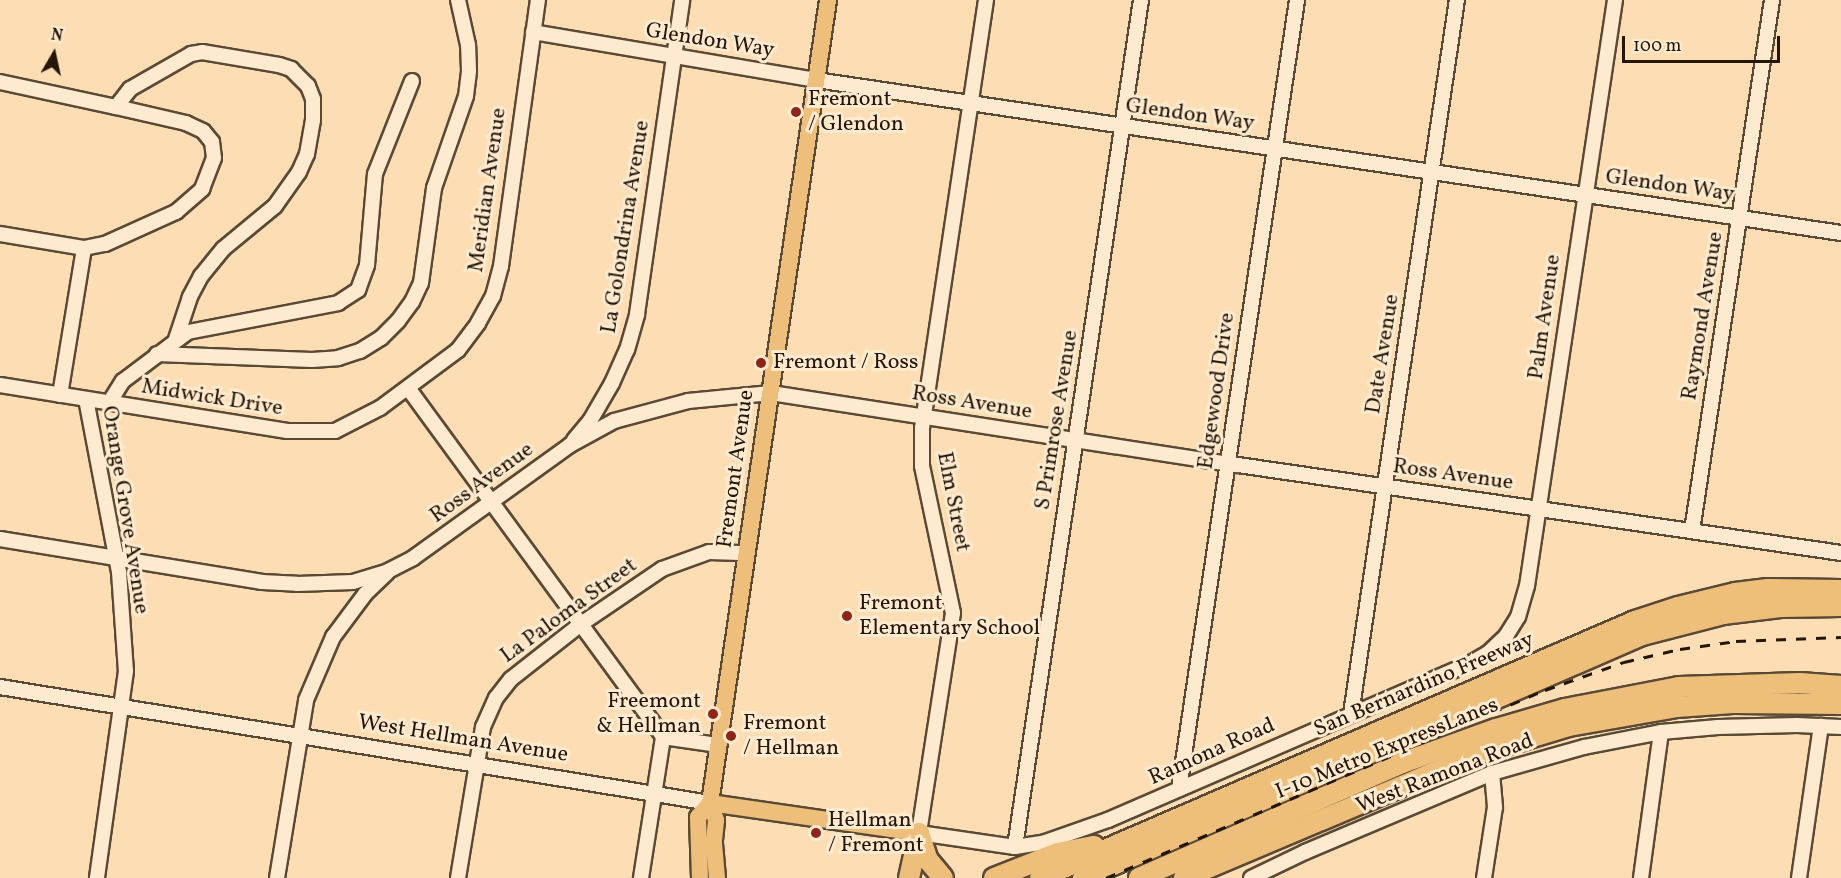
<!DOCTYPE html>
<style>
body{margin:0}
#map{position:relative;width:1841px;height:878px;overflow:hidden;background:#fddeb4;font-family:Vollkorn,serif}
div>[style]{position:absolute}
.roads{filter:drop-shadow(2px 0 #5a4934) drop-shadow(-2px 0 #5a4934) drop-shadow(0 2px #5a4934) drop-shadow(0 -2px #5a4934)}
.minor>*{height:14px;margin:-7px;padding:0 7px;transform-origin:7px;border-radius:7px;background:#feeace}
.major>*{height:16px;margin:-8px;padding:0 8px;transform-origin:8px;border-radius:8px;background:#eebf7a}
.highway>*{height:20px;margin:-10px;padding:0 10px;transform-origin:10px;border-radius:10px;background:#eebf7a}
.rail>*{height:3px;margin-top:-1.5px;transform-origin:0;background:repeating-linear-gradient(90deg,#24170a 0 10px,transparent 0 20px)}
.dots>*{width:16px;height:16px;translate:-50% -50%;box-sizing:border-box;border:3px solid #feeace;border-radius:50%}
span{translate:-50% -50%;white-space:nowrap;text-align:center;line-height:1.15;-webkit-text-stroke:6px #feeace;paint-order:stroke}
.street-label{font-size:22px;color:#24170a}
.poi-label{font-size:22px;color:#24170a}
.left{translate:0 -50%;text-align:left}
.right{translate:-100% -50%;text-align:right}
.north{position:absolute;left:24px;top:24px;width:60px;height:60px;-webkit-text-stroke:4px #feeace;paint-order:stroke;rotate:9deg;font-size:16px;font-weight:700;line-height:24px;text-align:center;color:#24170a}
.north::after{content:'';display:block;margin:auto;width:21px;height:27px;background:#24170a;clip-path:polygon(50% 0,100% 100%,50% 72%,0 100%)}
.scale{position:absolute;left:1622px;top:36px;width:158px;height:27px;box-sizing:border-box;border:3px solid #24170a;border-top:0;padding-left:8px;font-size:18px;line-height:21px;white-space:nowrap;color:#24170a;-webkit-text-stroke:4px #feeace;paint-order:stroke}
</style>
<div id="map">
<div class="roads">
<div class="minor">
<i style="left:986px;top:0;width:433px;rotate:98.5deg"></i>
<i style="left:922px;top:428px;width:38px;rotate:90deg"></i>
<i style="left:922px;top:466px;width:150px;rotate:78.1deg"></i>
<i style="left:953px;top:613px;width:223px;rotate:98.8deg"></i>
<i style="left:919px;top:833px;width:97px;rotate:8.3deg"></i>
<i style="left:1015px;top:847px;width:30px;rotate:-9deg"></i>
<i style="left:1045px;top:842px;width:67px;rotate:-19.2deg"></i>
<i style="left:1108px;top:820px;width:393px;rotate:-23.4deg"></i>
<i style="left:1469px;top:664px;width:22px;rotate:-30deg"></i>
<i style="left:1488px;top:653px;width:25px;rotate:-43deg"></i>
<i style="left:1506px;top:636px;width:22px;rotate:-58deg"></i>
<i style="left:1518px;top:617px;width:32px;rotate:-74deg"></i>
<i style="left:1527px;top:586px;width:593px;rotate:-81.46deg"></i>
<i style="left:533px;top:32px;width:287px;rotate:9.6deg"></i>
<i style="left:816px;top:80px;width:1036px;rotate:8.49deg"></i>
<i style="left:0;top:82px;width:119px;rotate:12.2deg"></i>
<i style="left:116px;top:107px;width:23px;rotate:-52deg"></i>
<i style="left:130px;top:89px;width:70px;rotate:-29.8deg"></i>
<i style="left:191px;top:54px;width:11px;rotate:-10deg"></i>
<i style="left:202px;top:52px;width:78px;rotate:9.6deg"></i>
<i style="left:279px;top:65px;width:13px;rotate:18deg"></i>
<i style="left:291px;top:69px;width:24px;rotate:45deg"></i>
<i style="left:308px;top:86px;width:14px;rotate:69deg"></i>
<i style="left:313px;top:99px;width:21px;rotate:90deg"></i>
<i style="left:313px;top:120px;width:35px;rotate:100deg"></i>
<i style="left:307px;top:154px;width:20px;rotate:114deg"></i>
<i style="left:299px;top:172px;width:42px;rotate:125.2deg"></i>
<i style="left:275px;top:206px;width:67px;rotate:140.4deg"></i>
<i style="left:223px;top:249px;width:35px;rotate:129deg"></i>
<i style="left:201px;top:276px;width:24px;rotate:118deg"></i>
<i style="left:190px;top:297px;width:44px;rotate:108.4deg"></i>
<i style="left:0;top:234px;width:85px;rotate:9.5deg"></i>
<i style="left:157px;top:354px;width:155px;rotate:2.2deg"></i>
<i style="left:312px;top:360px;width:26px;rotate:-4deg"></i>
<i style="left:338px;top:358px;width:23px;rotate:-18deg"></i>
<i style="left:360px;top:351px;width:25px;rotate:-32deg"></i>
<i style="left:381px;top:338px;width:24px;rotate:-45deg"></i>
<i style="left:398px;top:321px;width:24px;rotate:-54deg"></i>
<i style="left:412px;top:302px;width:21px;rotate:-65deg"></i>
<i style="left:421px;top:283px;width:96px;rotate:-82.2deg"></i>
<i style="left:434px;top:188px;width:97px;rotate:-70.8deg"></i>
<i style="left:466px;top:96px;width:25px;rotate:-83deg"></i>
<i style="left:469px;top:71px;width:26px;rotate:-92deg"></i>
<i style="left:468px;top:45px;width:46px;rotate:-102.5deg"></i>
<i style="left:0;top:385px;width:291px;rotate:9.1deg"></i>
<i style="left:287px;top:431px;width:48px"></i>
<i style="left:335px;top:431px;width:51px;rotate:-27.1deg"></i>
<i style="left:380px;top:408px;width:97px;rotate:-36.6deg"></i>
<i style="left:458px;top:350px;width:34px;rotate:-53deg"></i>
<i style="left:478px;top:323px;width:31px;rotate:-61deg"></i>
<i style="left:493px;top:296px;width:31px;rotate:-75deg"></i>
<i style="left:501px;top:266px;width:269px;rotate:-82.1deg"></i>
<i style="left:408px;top:388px;width:432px;rotate:53.8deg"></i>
<i style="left:663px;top:737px;width:56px;rotate:8.3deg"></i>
<i style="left:60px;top:395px;width:149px;rotate:-80.7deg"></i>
<i style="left:84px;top:248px;width:21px;rotate:-11deg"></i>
<i style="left:105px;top:244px;width:78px;rotate:-24.3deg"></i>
<i style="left:176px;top:212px;width:35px;rotate:-41deg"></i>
<i style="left:202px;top:189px;width:33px;rotate:-69deg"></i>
<i style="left:214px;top:158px;width:16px;rotate:-97deg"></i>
<i style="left:212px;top:142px;width:14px;rotate:-129deg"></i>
<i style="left:203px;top:131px;width:19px;rotate:-155deg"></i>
<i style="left:186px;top:123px;width:72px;rotate:-167.1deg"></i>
<i style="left:86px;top:399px;width:176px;rotate:79.2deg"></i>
<i style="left:119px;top:572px;width:99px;rotate:86deg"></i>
<i style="left:126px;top:671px;width:209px;rotate:98deg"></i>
<i style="left:109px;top:403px;width:26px;rotate:-58deg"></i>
<i style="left:123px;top:381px;width:81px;rotate:-37deg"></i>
<i style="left:188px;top:332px;width:153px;rotate:-10.9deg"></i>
<i style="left:338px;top:303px;width:24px;rotate:-33deg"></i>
<i style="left:358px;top:290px;width:27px;rotate:-70deg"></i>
<i style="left:367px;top:265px;width:91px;rotate:-85deg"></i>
<i style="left:375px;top:174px;width:100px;rotate:-68.3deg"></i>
<i style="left:574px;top:440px;width:25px;rotate:-50deg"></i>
<i style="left:590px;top:421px;width:44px;rotate:-59.9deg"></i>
<i style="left:612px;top:383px;width:36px;rotate:-66deg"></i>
<i style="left:627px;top:350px;width:37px;rotate:-74deg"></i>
<i style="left:637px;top:314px;width:317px;rotate:-81.8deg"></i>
<i style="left:1692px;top:531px;width:537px;rotate:-81.43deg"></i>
<i style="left:0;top:539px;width:266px;rotate:9.3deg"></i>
<i style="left:262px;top:582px;width:35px;rotate:3deg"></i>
<i style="left:297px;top:584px;width:56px;rotate:-2deg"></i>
<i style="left:353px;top:582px;width:37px;rotate:-17deg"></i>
<i style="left:388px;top:571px;width:28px;rotate:-27deg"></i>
<i style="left:413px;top:558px;width:193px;rotate:-35.7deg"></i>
<i style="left:570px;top:445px;width:50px;rotate:-28.6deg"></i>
<i style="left:614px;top:421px;width:77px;rotate:-15.1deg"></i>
<i style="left:688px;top:401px;width:83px;rotate:-5.5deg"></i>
<i style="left:771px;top:393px;width:473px;rotate:8.8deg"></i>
<i style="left:1238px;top:465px;width:609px;rotate:8.3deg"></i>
<i style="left:0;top:687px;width:719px;rotate:9.28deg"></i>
<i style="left:1351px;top:714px;width:722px;rotate:-81.56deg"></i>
<i style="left:1179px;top:789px;width:798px;rotate:-81.49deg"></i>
<i style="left:1015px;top:847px;width:856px;rotate:-81.54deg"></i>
<i style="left:277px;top:878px;width:180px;rotate:-80.7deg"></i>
<i style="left:306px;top:700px;width:69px;rotate:-66.8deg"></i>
<i style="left:333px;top:637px;width:54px;rotate:-53.3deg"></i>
<i style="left:365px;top:594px;width:30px;rotate:-44deg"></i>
<i style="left:458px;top:878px;width:153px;rotate:-80.6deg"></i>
<i style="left:483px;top:727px;width:32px;rotate:-66deg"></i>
<i style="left:496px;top:698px;width:24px;rotate:-52deg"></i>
<i style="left:511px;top:679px;width:89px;rotate:-38.2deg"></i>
<i style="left:581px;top:624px;width:98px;rotate:-34.2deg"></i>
<i style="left:662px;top:569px;width:50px;rotate:-19.9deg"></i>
<i style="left:709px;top:552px;width:38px;rotate:2deg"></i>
<i style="left:641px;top:878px;width:143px;rotate:-81.1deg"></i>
<i style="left:1251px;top:878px;width:60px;rotate:-25.7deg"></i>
<i style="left:1305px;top:852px;width:203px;rotate:-22.9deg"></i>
<i style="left:1492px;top:773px;width:96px;rotate:-15.8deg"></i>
<i style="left:1584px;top:747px;width:78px;rotate:-11deg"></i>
<i style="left:1661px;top:732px;width:57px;rotate:-5deg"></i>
<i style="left:1718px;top:727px;width:79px;rotate:-1.5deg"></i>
<i style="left:1797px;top:725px;width:44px;rotate:2.6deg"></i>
<i style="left:1484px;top:878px;width:72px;rotate:-81.2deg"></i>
<i style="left:1495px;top:807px;width:34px;rotate:-95deg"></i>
<i style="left:1641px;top:878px;width:147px;rotate:-82.2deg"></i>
<i style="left:1799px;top:878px;width:154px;rotate:-81.8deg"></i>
</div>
<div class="major">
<i style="left:710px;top:803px;width:211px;rotate:8.2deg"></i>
<i style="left:700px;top:878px;width:61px;rotate:-91.9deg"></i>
<i style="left:698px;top:817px;width:18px;rotate:-49deg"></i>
<i style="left:717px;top:878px;width:38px;rotate:-95deg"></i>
<i style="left:714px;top:840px;width:20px;rotate:-84deg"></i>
<i style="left:716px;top:820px;width:18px;rotate:-109deg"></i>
<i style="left:710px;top:803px;width:812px;rotate:-81.64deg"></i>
</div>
<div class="highway">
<i style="left:919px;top:833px;width:28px;rotate:72deg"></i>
<i style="left:928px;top:860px;width:23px;rotate:50deg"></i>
<i style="left:909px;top:878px;width:46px;rotate:-77.5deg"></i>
<i style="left:994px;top:878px;width:69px;rotate:-21.3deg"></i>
<i style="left:1058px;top:853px;width:37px;rotate:-11deg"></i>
<i style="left:1040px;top:878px;width:648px;rotate:-23.36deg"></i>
<i style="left:1635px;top:621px;width:45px;rotate:-18deg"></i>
<i style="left:1678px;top:607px;width:59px;rotate:-13.8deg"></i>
<i style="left:1735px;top:593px;width:33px;rotate:-7deg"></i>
<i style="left:1768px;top:589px;width:73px;rotate:0.8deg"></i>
<i style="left:1083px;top:878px;width:610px;rotate:-23.49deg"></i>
<i style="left:1642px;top:635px;width:84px;rotate:-14.5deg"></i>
<i style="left:1723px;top:614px;width:58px;rotate:-6.9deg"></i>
<i style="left:1781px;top:607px;width:60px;rotate:-1deg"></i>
<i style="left:1139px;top:878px;width:287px;rotate:-23.6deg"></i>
<i style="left:1402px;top:763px;width:100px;rotate:-19.9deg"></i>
<i style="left:1496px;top:729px;width:72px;rotate:-16.2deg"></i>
<i style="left:1565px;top:709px;width:116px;rotate:-10.9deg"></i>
<i style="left:1679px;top:687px;width:121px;rotate:-1.9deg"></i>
<i style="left:1800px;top:683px;width:41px;rotate:4.2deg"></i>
<i style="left:1184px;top:878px;width:321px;rotate:-22.9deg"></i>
<i style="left:1480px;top:753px;width:93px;rotate:-16.9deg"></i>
<i style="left:1569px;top:726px;width:110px;rotate:-10deg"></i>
<i style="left:1677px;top:707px;width:56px;rotate:-4.1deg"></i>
<i style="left:1733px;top:703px;width:108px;rotate:0.5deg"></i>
</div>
</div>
<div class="rail">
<i style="left:1106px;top:878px;width:478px;rotate:-23.2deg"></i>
<i style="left:1545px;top:690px;width:84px;rotate:-19.5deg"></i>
<i style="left:1624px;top:662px;width:57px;rotate:-13.1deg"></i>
<i style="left:1680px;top:649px;width:57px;rotate:-8.1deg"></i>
<i style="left:1736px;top:641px;width:105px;rotate:-2.2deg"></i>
</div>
<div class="dots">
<i style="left:796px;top:112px;background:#8f2418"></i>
<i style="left:761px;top:363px;background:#8f2418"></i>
<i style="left:847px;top:616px;background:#8f2418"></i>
<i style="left:713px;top:714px;background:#8f2418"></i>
<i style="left:731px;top:736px;background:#8f2418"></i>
<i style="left:816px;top:833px;background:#8f2418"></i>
</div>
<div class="street-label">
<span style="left:710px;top:41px;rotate:9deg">Glendon Way</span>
<span style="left:1190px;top:115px;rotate:8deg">Glendon Way</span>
<span style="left:1670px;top:186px;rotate:8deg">Glendon Way</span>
<span style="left:488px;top:190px;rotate:-82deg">Meridian Avenue</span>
<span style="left:626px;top:227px;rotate:-81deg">La Golondrina Avenue</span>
<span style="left:1703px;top:316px;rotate:-81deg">Raymond Avenue</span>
<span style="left:1545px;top:317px;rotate:-82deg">Palm Avenue</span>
<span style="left:1383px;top:354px;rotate:-81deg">Date Avenue</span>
<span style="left:1217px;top:391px;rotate:-82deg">Edgewood Drive</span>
<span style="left:212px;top:398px;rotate:9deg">Midwick Drive</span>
<span style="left:972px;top:403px;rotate:9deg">Ross Avenue</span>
<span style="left:1057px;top:420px;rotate:-81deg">S Primrose Avenue</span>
<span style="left:736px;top:469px;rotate:-82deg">Fremont Avenue</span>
<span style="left:1453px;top:475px;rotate:8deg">Ross Avenue</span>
<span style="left:482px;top:483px;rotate:-36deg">Ross Avenue</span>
<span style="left:953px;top:502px;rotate:79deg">Elm Street</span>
<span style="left:125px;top:510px;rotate:81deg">Orange Grove Avenue</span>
<span style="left:569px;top:611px;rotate:-36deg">La Paloma Street</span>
<span style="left:1424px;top:685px;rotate:-23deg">San Bernardino Freeway</span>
<span style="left:463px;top:739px;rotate:9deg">West Hellman Avenue</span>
<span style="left:1387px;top:749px;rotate:-22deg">I-10 Metro ExpressLanes</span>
<span style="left:1212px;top:752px;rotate:-24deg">Ramona Road</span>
<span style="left:1445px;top:774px;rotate:-21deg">West Ramona Road</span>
</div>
<div class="poi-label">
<span class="left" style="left:808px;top:112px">Fremont<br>/ Glendon</span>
<span class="left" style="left:773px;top:363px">Fremont / Ross</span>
<span class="left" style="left:859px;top:616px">Fremont<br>Elementary School</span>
<span class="right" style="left:701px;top:714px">Freemont<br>&amp; Hellman</span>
<span class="left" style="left:743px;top:736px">Fremont<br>/ Hellman</span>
<span class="left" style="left:828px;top:833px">Hellman<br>/ Fremont</span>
</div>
<div class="north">N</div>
<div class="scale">100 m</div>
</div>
